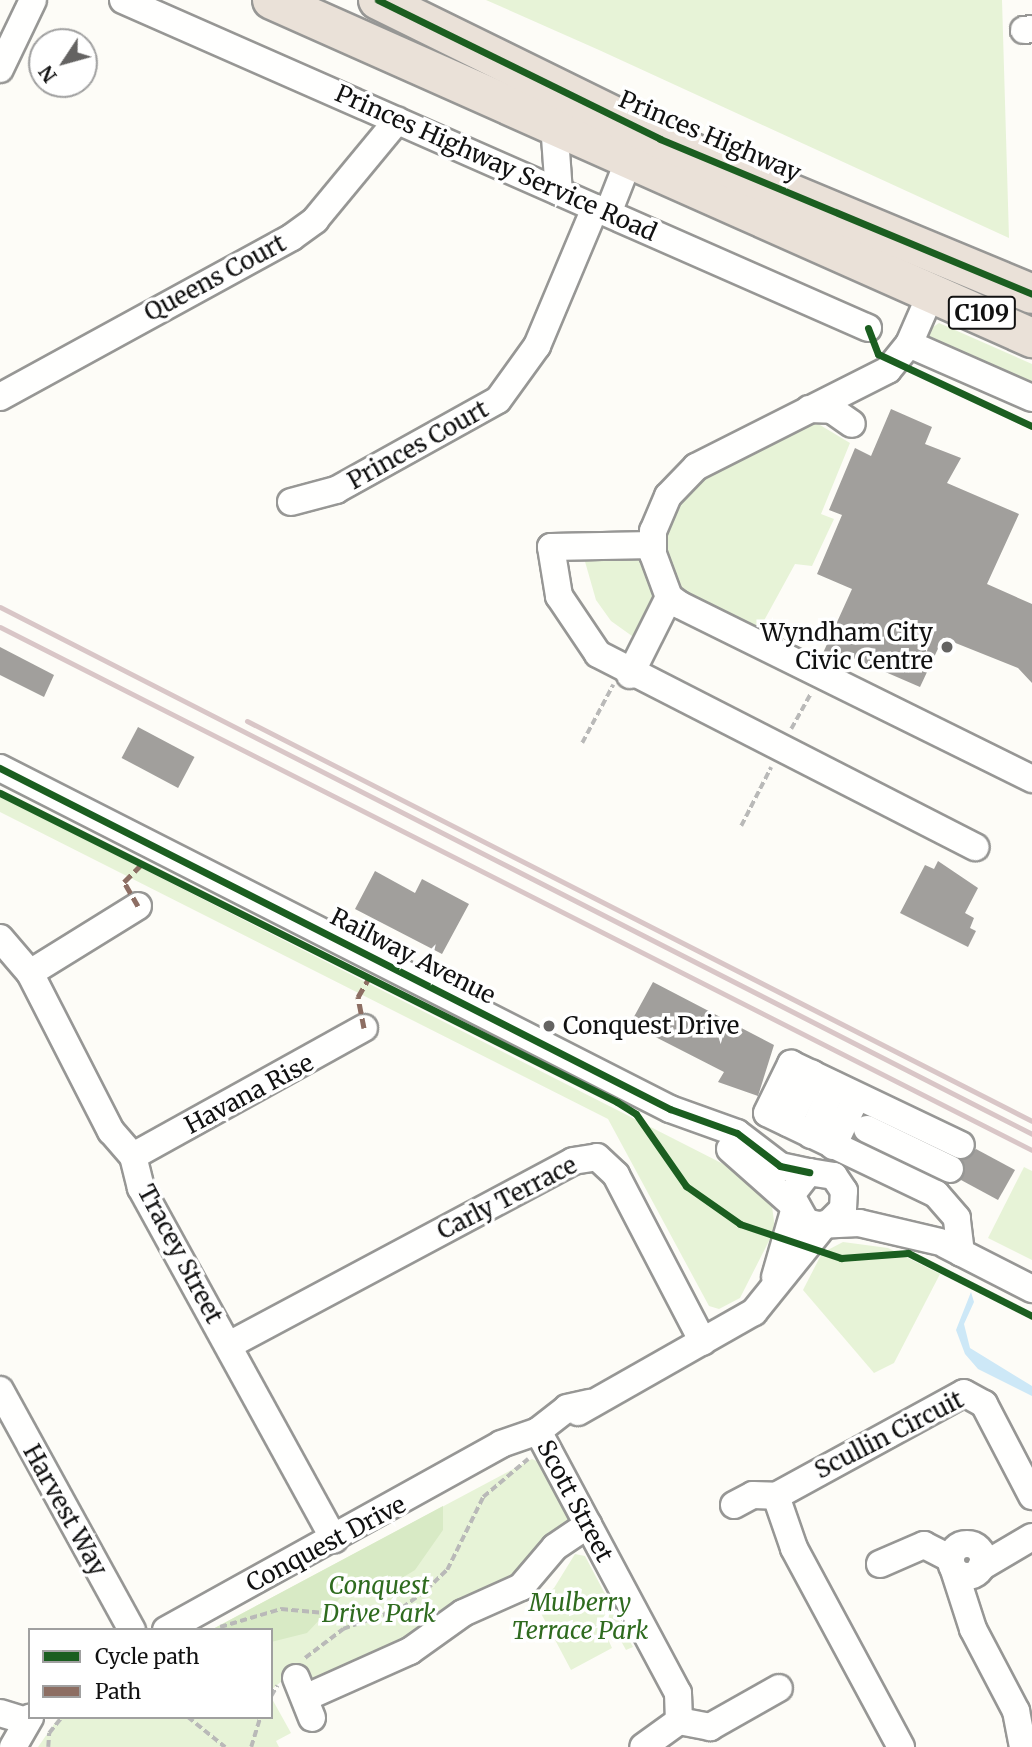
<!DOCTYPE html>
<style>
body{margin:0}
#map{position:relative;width:1032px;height:1747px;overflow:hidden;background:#fdfcf7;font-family:Merriweather,serif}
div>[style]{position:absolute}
.green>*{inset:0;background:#e7f3d7}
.forest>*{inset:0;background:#d8eac5}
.water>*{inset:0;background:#cde8f7}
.building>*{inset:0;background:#a19f9c;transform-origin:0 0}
.path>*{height:3.5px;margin-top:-1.75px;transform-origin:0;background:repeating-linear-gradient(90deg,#b9b9b8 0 7px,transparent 0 10.5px)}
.roads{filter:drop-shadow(2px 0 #979795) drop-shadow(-2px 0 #979795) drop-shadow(0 2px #979795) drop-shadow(0 -2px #979795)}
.minor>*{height:26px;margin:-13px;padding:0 13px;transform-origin:13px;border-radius:13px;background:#fffffe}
.minor>.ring{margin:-13px;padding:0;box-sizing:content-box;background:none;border:26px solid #fffffe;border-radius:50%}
.highway>*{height:38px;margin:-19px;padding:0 19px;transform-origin:19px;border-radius:19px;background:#eae1d8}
.rail>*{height:5px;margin:-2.5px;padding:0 2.5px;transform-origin:2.5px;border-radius:2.5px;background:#d9c6c7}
.quiet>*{height:5px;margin-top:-2.5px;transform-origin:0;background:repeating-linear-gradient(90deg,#8d6e63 0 10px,transparent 0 15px)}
.cycleway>*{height:7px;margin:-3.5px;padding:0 3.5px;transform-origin:3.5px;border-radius:3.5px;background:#1b5e20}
.dots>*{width:19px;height:19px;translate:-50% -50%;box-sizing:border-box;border:4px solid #fff;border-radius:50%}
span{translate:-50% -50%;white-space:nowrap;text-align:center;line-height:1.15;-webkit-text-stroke:7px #fff;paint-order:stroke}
.shield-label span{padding:2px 5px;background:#fff;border:2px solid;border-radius:5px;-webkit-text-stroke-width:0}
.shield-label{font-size:23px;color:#111;font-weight:700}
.street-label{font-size:24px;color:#111}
.poi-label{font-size:24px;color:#111}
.right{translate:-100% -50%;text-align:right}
.left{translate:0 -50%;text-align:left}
.park-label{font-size:24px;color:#2f6b1f;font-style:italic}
.legend{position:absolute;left:28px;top:1628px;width:245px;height:91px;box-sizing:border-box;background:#fff;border:2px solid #a0a0a0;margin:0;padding:9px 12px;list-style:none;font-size:21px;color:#111}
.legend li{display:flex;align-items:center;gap:14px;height:35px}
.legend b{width:35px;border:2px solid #a0a0a0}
.north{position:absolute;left:28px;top:28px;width:70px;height:70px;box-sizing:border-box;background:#fff;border:2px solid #a0a0a0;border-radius:50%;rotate:234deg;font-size:19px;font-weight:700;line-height:28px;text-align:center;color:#111}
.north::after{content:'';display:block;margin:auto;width:24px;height:32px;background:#646362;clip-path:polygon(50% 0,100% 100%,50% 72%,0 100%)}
</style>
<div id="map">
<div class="green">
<i style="clip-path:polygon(486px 0,1002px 0,1009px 238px,599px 50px)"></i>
<i style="clip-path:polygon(939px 323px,1032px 364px,1032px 394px,932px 347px,924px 333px)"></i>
<i style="clip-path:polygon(810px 419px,850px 443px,821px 514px,834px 519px,812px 566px,795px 564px,755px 637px,682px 598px,658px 539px,669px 504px,705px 474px)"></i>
<i style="clip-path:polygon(582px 551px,638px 553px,658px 605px,639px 641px,611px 621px,596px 600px)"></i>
<i style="clip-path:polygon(0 796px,739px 1172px,772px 1206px,775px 1229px,740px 1298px,719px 1309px,709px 1306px,608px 1119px,0 812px)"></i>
<i style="clip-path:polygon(1024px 1167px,1032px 1171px,1032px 1260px,988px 1238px)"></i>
<i style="clip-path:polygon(843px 1242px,888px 1248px,940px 1274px,894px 1363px,874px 1373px,803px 1290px,822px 1253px)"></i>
<i style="clip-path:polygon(532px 1459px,541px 1463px,574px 1519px,540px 1559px,427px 1632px,313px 1684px,294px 1671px,271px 1690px,271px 1630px,211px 1630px)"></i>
<i style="clip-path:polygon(575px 1554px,585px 1556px,633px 1647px,626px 1650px,616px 1632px,607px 1637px,612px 1648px,571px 1670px,535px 1602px,554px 1588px)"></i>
<i style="clip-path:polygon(271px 1697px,291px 1733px,276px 1741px,279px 1747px,38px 1747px,59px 1717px,271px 1717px)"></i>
</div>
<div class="forest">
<i style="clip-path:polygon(443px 1506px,443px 1530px,415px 1570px,392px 1584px,342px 1596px,307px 1633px,271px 1642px,271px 1630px,211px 1630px)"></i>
</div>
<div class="water">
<i style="clip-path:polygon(971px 1292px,974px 1302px,964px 1324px,970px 1348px,1032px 1386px,1032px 1396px,978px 1369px,965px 1354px,956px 1330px)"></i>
</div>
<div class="building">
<i style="clip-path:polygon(891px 409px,932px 427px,925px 444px,961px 458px,947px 483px,1019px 514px,987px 584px,1032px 604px,1032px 683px,1018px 668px,943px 638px,920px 687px,846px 655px,841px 663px,823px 653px,852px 589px,817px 574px,842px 515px,829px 510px,855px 448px,871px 456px)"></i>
<i style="clip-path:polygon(0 647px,54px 675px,44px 697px,0 675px)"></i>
<i style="left:138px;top:727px;width:64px;height:35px;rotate:28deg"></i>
<i style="clip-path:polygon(938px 861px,978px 888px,965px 913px,974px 918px,970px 928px,976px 931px,968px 947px,900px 913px,925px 865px,934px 869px)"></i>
<i style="clip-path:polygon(375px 871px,415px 893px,422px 879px,469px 904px,442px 954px,355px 909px)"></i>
<i style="clip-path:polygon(653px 982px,774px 1045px,758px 1096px,718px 1082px,724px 1072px,630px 1024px)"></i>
<i style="clip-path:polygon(976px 1149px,1015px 1170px,998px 1200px,961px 1180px,963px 1160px)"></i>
</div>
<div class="path">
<i style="left:791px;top:729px;width:41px;rotate:-60.9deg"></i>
<i style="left:582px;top:743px;width:66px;rotate:-61.9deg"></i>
<i style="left:741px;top:826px;width:66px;rotate:-63deg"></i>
<i style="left:220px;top:1627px;width:64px;rotate:-16.4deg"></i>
<i style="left:281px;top:1609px;width:88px;rotate:5.2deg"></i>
<i style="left:305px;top:1658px;width:48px;rotate:-37.3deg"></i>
<i style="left:343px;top:1629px;width:63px;rotate:-19.6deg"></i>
<i style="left:402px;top:1608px;width:30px;rotate:-37deg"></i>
<i style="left:426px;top:1590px;width:29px;rotate:-44deg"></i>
<i style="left:447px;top:1570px;width:81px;rotate:-63.7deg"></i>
<i style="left:483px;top:1497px;width:59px;rotate:-40.2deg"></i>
<i style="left:271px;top:1696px;width:12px;rotate:-59deg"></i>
<i style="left:188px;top:1717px;width:48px;rotate:39deg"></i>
<i style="left:48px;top:1747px;width:14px;rotate:-86deg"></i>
<i style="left:49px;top:1733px;width:21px;rotate:-51deg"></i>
<i style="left:251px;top:1747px;width:31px;rotate:-73deg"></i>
</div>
<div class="roads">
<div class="minor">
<i style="left:123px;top:0;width:814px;rotate:23.76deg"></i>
<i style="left:1024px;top:30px;width:8px;rotate:-7deg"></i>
<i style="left:0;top:69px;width:76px;rotate:-64.4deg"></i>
<i style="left:554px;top:123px;width:69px;rotate:85.9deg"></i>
<i style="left:608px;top:213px;width:60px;rotate:-68.6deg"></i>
<i style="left:933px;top:289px;width:60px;rotate:113.6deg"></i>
<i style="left:909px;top:344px;width:33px;rotate:129deg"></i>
<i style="left:888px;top:370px;width:215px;rotate:153.2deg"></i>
<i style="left:696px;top:467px;width:40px;rotate:134deg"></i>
<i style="left:668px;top:496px;width:38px;rotate:113deg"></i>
<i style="left:653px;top:531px;width:23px;rotate:90deg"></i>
<i style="left:653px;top:554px;width:46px;rotate:69.6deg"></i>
<i style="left:669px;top:597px;width:14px;rotate:36deg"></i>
<i style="left:680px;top:605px;width:393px;rotate:26.3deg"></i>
<i style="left:909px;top:344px;width:134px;rotate:23.7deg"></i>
<i style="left:0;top:397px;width:333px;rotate:-28.7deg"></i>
<i style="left:292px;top:237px;width:29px;rotate:-36deg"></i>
<i style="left:315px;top:220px;width:129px;rotate:-50.4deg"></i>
<i style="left:809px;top:409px;width:23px;rotate:2deg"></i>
<i style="left:832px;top:410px;width:24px;rotate:35deg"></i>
<i style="left:291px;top:502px;width:47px;rotate:-14.9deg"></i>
<i style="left:336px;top:490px;width:185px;rotate:-29.1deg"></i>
<i style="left:498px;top:400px;width:67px;rotate:-54.2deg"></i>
<i style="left:537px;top:346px;width:150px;rotate:-67.2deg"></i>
<i style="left:653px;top:545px;width:102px;rotate:178.9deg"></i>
<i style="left:551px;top:547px;width:50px;rotate:80.7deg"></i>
<i style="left:559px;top:596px;width:70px;rotate:56.1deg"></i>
<i style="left:598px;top:654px;width:424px;rotate:27.1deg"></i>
<i style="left:630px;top:675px;width:87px;rotate:-63.4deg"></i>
<i style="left:0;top:768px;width:752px;rotate:26.97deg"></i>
<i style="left:670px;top:1109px;width:71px;rotate:19.7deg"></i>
<i style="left:737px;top:1133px;width:54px;rotate:37.5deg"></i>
<i style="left:780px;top:1166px;width:30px;rotate:12deg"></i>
<i style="left:0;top:938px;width:46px;rotate:49.4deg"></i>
<i style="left:30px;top:973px;width:178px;rotate:62.9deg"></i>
<i style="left:111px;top:1131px;width:33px;rotate:49deg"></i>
<i style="left:133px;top:1156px;width:33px;rotate:76deg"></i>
<i style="left:141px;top:1188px;width:401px;rotate:61.2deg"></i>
<i style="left:30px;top:973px;width:127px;rotate:-31.8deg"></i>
<i style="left:788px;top:1123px;width:55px;rotate:-63.9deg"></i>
<i style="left:867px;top:1129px;width:92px;rotate:25.7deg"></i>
<i style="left:811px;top:1135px;width:55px;rotate:-65.3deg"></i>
<i style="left:833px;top:1146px;width:55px;rotate:-64.4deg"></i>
<i style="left:730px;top:1149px;width:81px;rotate:41.5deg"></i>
<i style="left:133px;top:1156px;width:264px;rotate:-29deg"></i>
<i style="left:830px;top:1222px;width:18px;rotate:-45deg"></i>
<i style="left:843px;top:1209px;width:18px;rotate:-87deg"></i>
<i style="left:844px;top:1191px;width:18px;rotate:-124deg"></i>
<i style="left:834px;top:1176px;width:25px;rotate:-171deg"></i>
<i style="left:809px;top:1172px;width:29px;rotate:128deg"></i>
<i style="left:791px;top:1195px;width:31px;rotate:61deg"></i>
<i style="left:806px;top:1222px;width:12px;rotate:14deg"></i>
<i style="left:818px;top:1225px;width:41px;rotate:-2.8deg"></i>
<i style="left:859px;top:1223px;width:83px;rotate:13.2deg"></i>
<i style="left:946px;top:1245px;width:97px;rotate:27.1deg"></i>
<i style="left:961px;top:1253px;width:35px;rotate:-97deg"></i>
<i style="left:957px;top:1218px;width:32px;rotate:-131deg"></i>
<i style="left:936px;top:1194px;width:187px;rotate:-154.4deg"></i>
<i style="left:767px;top:1113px;width:55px;rotate:-63.9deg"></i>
<i style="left:791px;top:1064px;width:188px;rotate:25.5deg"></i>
<i style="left:775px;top:1277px;width:69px;rotate:-73.9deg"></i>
<i style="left:229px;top:1345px;width:390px;rotate:-28.1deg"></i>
<i style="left:573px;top:1161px;width:24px;rotate:-9deg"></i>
<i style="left:597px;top:1157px;width:26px;rotate:43deg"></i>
<i style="left:616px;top:1175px;width:188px;rotate:62.5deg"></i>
<i style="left:0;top:1390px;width:274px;rotate:61.2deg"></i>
<i style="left:578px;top:1412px;width:202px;rotate:-29.6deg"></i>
<i style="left:754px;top:1312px;width:113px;rotate:-51.1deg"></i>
<i style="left:538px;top:1431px;width:297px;rotate:61.9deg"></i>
<i style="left:678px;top:1693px;width:28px;rotate:88deg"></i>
<i style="left:679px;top:1721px;width:44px;rotate:144.2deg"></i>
<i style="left:734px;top:1505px;width:21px;rotate:-28deg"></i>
<i style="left:753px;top:1495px;width:23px;rotate:2deg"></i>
<i class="ring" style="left:951px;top:1544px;width:6px;height:6px"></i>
<i style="left:880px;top:1564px;width:48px;rotate:-23.4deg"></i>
<i style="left:924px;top:1545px;width:30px;rotate:27deg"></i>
<i style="left:981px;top:1567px;width:59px;rotate:-30.5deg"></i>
<i style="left:954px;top:1570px;width:62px;rotate:72.1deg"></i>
<i style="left:973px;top:1629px;width:93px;rotate:62.3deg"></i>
<i style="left:1016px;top:1711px;width:36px;rotate:79deg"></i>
<i style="left:166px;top:1630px;width:383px;rotate:-29deg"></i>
<i style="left:501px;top:1444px;width:39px;rotate:-19deg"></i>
<i style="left:538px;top:1431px;width:37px;rotate:-38deg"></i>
<i style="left:567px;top:1408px;width:23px;rotate:-13deg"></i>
<i style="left:296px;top:1678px;width:43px;rotate:68.2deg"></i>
<i style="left:307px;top:1697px;width:113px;rotate:-24.1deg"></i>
<i style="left:410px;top:1651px;width:65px;rotate:-35.6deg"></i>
<i style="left:463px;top:1613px;width:64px;rotate:-24.1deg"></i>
<i style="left:521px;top:1587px;width:52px;rotate:-49.6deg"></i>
<i style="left:555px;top:1547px;width:40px;rotate:-34deg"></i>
<i style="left:0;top:1713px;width:28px;rotate:17deg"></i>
<i style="left:679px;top:1721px;width:32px;rotate:11deg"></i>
<i style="left:710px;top:1727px;width:79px;rotate:-29.5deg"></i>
<i style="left:13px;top:1747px;width:34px;rotate:-60deg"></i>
<i style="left:901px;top:1747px;width:226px;rotate:-118.3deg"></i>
<i style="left:794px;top:1548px;width:55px;rotate:-109.1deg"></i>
<i style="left:776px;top:1496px;width:214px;rotate:-28.7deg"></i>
<i style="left:964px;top:1393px;width:23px;rotate:29deg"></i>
<i style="left:984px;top:1404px;width:104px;rotate:62.4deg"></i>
</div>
<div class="highway">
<i style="left:272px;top:0;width:832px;rotate:23.98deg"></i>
<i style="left:378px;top:0;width:314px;rotate:26.2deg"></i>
<i style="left:660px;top:139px;width:403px;rotate:22.6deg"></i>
</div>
</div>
<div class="rail">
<i style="left:0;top:607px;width:1159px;rotate:27.05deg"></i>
<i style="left:0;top:627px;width:1157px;rotate:26.88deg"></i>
<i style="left:247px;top:721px;width:881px;rotate:27deg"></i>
</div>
<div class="quiet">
<i style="left:138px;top:906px;width:28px;rotate:-120deg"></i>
<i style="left:124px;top:882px;width:25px;rotate:-45deg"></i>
<i style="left:364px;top:1028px;width:32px;rotate:-101deg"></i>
<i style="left:358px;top:997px;width:22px;rotate:-60deg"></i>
</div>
<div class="cycleway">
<i style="left:378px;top:0;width:314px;rotate:26.2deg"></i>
<i style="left:660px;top:139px;width:403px;rotate:22.6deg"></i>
<i style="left:868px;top:328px;width:28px;rotate:69deg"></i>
<i style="left:878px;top:354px;width:170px;rotate:25.1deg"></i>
<i style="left:0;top:768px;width:752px;rotate:26.97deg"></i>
<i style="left:670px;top:1109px;width:71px;rotate:19.7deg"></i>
<i style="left:737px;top:1133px;width:54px;rotate:37.5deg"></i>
<i style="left:780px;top:1166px;width:30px;rotate:12deg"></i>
<i style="left:0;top:793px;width:690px;rotate:26.6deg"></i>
<i style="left:617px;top:1102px;width:22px;rotate:32deg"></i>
<i style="left:636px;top:1114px;width:88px;rotate:55.2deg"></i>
<i style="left:686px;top:1186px;width:66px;rotate:35.1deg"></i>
<i style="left:740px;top:1224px;width:107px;rotate:18.6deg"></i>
<i style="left:841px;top:1258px;width:67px;rotate:-4.3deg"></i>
<i style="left:908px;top:1253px;width:139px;rotate:26.9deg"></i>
</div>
<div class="dots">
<i style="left:947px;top:647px;background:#646362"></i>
<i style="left:549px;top:1026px;background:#646362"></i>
</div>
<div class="shield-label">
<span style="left:982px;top:313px">C109</span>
</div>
<div class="street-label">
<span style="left:710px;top:136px;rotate:23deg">Princes Highway</span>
<span style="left:496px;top:163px;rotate:24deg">Princes Highway Service Road</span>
<span style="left:215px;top:278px;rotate:-28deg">Queens Court</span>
<span style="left:418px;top:445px;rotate:-29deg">Princes Court</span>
<span style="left:413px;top:956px;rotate:27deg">Railway Avenue</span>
<span style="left:249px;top:1094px;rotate:-28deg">Havana Rise</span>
<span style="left:507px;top:1198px;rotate:-27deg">Carly Terrace</span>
<span style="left:180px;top:1254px;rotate:62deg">Tracey Street</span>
<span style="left:889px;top:1435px;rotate:-27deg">Scullin Circuit</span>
<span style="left:575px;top:1501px;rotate:62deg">Scott Street</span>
<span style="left:65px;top:1510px;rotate:61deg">Harvest Way</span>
<span style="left:326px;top:1544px;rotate:-28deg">Conquest Drive</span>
</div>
<div class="poi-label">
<span class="right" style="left:933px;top:647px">Wyndham City<br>Civic Centre</span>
<span class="left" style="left:563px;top:1026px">Conquest Drive</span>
</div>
<div class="park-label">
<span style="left:379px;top:1600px">Conquest<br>Drive Park</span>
<span style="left:580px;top:1617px">Mulberry<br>Terrace Park</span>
</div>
<ul class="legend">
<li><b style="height:9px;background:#1b5e20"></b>Cycle path</li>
<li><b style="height:9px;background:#8d6e63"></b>Path</li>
</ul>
<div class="north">N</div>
</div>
